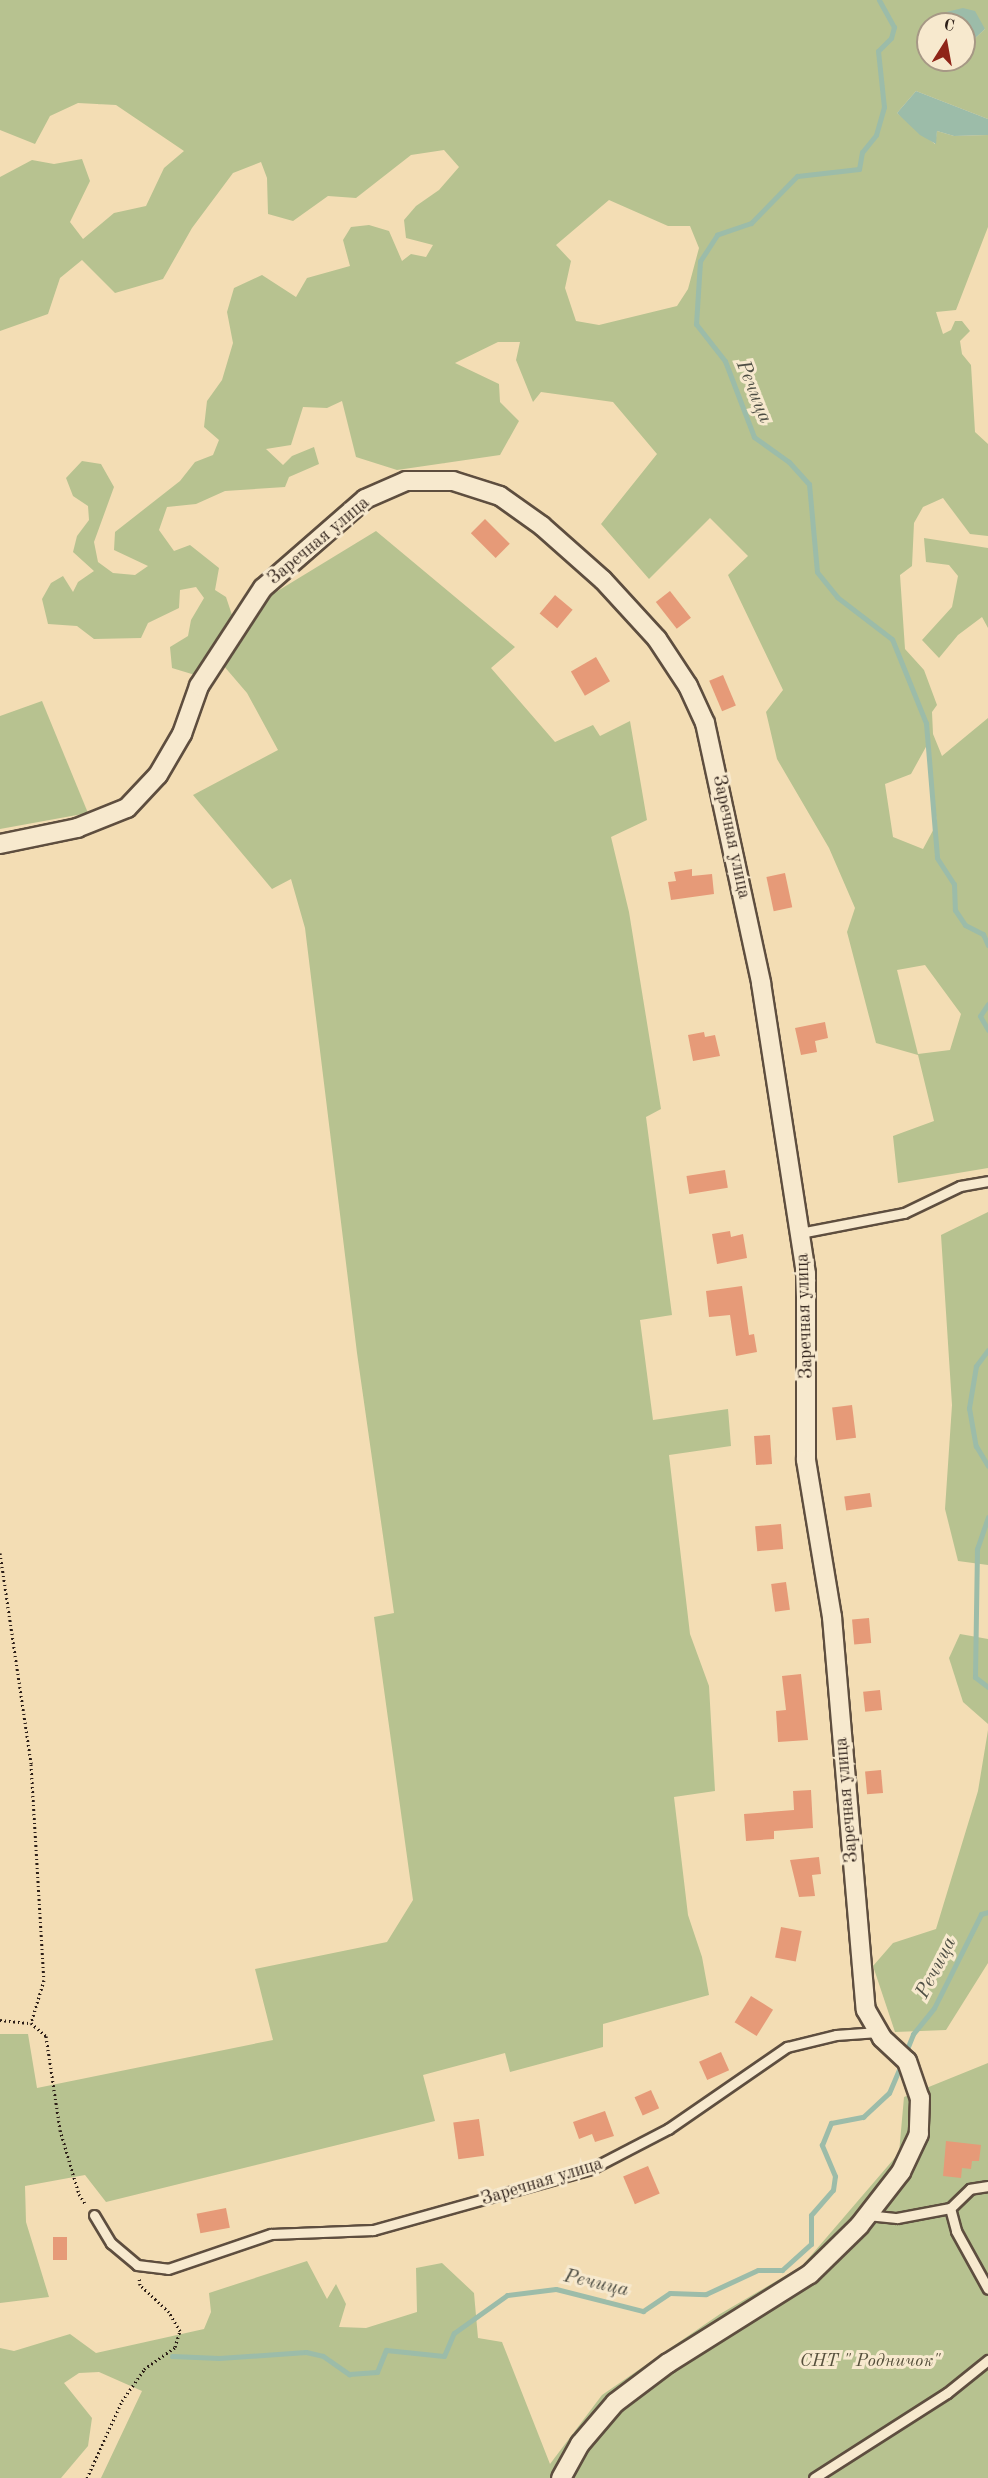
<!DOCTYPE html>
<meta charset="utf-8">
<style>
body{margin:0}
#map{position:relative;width:988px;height:2478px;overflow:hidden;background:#f3ddb4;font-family:"Old Standard TT",serif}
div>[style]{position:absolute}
.green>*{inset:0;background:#b7c290}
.water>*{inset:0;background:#9cbca9}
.stream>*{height:5px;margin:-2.5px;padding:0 2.5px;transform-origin:2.5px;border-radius:2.5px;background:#9cbca9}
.building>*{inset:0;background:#e69a78;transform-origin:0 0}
.path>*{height:3px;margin-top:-1.5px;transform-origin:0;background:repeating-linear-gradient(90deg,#2d1f18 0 1.5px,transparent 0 4.5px)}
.roads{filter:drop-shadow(2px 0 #5e4e3f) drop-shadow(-2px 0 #5e4e3f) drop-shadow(0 2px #5e4e3f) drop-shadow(0 -2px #5e4e3f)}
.service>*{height:9px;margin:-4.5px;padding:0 4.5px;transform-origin:4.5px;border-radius:4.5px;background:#f7e9ce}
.minor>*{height:18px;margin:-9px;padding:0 9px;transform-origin:9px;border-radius:9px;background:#f7e9ce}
span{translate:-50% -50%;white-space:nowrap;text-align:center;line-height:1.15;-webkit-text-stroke:6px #f7e9ce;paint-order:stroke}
.street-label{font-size:18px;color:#2d1f18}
.park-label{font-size:18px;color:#56503c;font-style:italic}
.water-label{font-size:20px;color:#4e4e44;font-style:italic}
.north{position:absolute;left:916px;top:12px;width:60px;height:60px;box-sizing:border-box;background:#f7e9ce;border:2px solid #a69885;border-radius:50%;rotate:11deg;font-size:16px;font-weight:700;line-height:24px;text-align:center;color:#2d1f18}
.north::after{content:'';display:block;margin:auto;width:21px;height:27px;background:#8f2418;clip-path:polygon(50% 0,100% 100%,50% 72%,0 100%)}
</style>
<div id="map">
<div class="green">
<i style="clip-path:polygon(evenodd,0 0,988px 0,988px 119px,916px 91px,897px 113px,935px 144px,937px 131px,954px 136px,988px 135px,988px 227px,956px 310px,936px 312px,943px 334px,951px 330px,955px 321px,962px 321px,970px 331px,960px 341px,962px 354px,971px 365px,975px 432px,988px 444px,988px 536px,970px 534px,943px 498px,923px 507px,914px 523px,912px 566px,900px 575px,905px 649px,924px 670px,937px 705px,932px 712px,933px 734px,942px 756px,988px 718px,988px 1168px,898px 1183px,893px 1136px,934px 1121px,918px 1055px,876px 1043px,847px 932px,855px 908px,829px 848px,777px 759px,766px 712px,783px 690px,728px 575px,748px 556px,710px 518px,649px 579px,601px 524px,657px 454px,613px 402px,541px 392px,533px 402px,516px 360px,520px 342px,498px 342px,455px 363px,499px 384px,500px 402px,519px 421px,500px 455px,397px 470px,356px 457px,342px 401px,327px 408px,303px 407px,291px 445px,266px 449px,283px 465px,292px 456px,314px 447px,319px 464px,289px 477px,285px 487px,225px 491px,196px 504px,167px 507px,159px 530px,174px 551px,190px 545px,219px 568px,215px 590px,226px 597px,232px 615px,195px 675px,172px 668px,170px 647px,188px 636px,191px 620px,204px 598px,196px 587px,180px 590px,179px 608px,148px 623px,141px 638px,94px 639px,77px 626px,48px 624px,42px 599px,51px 583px,63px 576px,73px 592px,78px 582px,94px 571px,73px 552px,77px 536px,89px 520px,88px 506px,73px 496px,66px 478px,82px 461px,101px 464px,114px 487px,94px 542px,98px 562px,113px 573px,135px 575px,148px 566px,114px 550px,115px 532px,180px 481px,195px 462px,213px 455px,219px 440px,204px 427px,207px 401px,222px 380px,233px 343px,227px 312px,234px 288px,262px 275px,296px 297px,307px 278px,350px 266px,343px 240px,351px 227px,369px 225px,389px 231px,402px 261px,411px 254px,426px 257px,433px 245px,406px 238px,404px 220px,416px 206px,439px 190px,459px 167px,444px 150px,411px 155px,356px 198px,328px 196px,293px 221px,268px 214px,267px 178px,261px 162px,233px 173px,192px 228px,163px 279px,115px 293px,82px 260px,60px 278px,48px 314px,0 331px,0 177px,32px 160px,54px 164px,82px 159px,90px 181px,70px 222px,83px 239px,114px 213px,146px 206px,164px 168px,184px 151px,116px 105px,78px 103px,50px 116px,35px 144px,0 130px,0 0,938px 14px,985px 29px,970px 43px,964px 41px,964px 60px,928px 60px,928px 38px,921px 38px,938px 14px,0 0,609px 200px,668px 226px,690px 226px,699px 248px,688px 289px,677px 306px,599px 325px,576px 321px,565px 288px,571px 261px,556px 245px,609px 200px,0 0,927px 745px,937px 823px,923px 849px,893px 837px,885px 784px,911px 774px,927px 745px,0 0,925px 965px,961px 1014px,950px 1050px,918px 1054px,897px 970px,925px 965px)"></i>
<i style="clip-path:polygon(376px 531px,515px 647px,491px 668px,555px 742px,593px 725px,600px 736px,630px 721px,647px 820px,611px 837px,629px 912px,661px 1109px,646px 1117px,672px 1315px,640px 1320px,653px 1420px,728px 1409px,731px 1446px,669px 1455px,690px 1634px,709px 1686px,715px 1791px,674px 1797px,688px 1915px,702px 1957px,709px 1995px,603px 2024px,603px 2047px,510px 2072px,505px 2053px,423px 2075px,435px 2121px,106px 2202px,85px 2175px,25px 2186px,26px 2222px,49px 2297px,0 2303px,0 2034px,28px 2034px,37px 2088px,273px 2040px,255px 1969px,387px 1942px,413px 1900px,374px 1617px,394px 1613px,357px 1353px,305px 928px,291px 879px,272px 889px,193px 795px,278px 750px,247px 693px,223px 665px,271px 595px)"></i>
<i style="clip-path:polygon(924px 538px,988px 548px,988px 628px,982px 617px,958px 635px,939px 658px,922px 640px,952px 607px,958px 576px,949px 565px,926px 562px)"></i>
<i style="clip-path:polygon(42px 701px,88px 813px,0 829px,0 716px)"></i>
<i style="clip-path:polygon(988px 1212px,988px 1565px,958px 1561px,945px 1509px,952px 1405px,941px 1235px)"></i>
<i style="clip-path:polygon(960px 1634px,988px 1639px,988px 1724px,963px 1702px,949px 1658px)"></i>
<i style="clip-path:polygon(988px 1730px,988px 1963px,946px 2030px,895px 2032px,873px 1966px,893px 1943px,936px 1929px,978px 1791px)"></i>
<i style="clip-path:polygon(988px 2063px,988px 2478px,101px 2478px,142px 2391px,99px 2372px,79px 2373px,64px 2383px,92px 2418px,88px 2446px,61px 2478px,0 2478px,0 2348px,14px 2351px,70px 2334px,96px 2353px,204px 2329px,211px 2312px,209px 2293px,307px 2261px,327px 2299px,336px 2284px,346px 2304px,339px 2327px,366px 2328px,417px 2312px,416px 2268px,442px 2263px,474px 2293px,478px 2338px,502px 2342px,550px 2464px,602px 2395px,720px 2314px,802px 2266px,899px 2153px,904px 2097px)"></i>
</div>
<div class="water">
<i style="clip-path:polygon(963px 8px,975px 11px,985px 29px,970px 43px,964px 41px,964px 24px,931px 24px,938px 14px)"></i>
<i style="clip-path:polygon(916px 91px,988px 119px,988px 135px,954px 136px,937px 131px,936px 144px,920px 135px,897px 113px)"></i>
</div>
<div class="stream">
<i style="left:879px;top:0;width:31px;rotate:61deg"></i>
<i style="left:894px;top:27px;width:11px;rotate:105deg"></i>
<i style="left:891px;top:38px;width:18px;rotate:135deg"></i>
<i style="left:878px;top:51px;width:56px;rotate:83.9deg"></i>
<i style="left:884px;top:107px;width:29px;rotate:106deg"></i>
<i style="left:876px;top:135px;width:22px;rotate:129deg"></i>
<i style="left:862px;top:152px;width:17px;rotate:100deg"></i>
<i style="left:859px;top:169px;width:62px;rotate:173.6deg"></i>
<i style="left:797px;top:176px;width:66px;rotate:134.4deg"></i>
<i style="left:751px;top:223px;width:36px;rotate:161deg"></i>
<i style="left:717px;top:235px;width:31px;rotate:123deg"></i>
<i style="left:700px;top:261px;width:63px;rotate:93.6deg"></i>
<i style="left:696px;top:324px;width:47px;rotate:51.9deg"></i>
<i style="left:725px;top:361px;width:81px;rotate:69.1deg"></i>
<i style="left:754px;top:437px;width:43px;rotate:35.5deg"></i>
<i style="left:789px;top:462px;width:30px;rotate:48deg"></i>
<i style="left:809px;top:484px;width:88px;rotate:84.8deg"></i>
<i style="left:817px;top:572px;width:32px;rotate:51deg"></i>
<i style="left:837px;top:597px;width:69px;rotate:37.4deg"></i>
<i style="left:892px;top:639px;width:91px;rotate:68deg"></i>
<i style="left:926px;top:723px;width:135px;rotate:85.3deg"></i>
<i style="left:937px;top:858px;width:31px;rotate:57deg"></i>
<i style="left:954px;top:884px;width:26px;rotate:88deg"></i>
<i style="left:955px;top:910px;width:18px;rotate:56deg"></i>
<i style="left:965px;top:925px;width:20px;rotate:27deg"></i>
<i style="left:983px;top:934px;width:12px;rotate:66deg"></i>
<i style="left:988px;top:1004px;width:14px;rotate:124deg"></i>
<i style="left:980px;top:1016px;width:16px;rotate:60deg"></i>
<i style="left:988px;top:1350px;width:20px;rotate:127deg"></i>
<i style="left:976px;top:1366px;width:43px;rotate:99.5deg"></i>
<i style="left:969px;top:1408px;width:39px;rotate:80deg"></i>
<i style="left:976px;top:1446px;width:23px;rotate:59deg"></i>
<i style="left:988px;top:1517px;width:34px;rotate:109deg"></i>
<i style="left:977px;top:1549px;width:128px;rotate:90.9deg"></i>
<i style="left:975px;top:1677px;width:16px;rotate:38deg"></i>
<i style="left:905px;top:2054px;width:22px;rotate:-68deg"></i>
<i style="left:913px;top:2034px;width:33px;rotate:-51deg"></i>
<i style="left:934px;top:2008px;width:105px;rotate:-63.4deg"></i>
<i style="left:981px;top:1914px;width:7px;rotate:-16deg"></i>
<i style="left:172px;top:2356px;width:47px;rotate:2.4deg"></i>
<i style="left:219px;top:2358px;width:87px;rotate:-3.9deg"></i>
<i style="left:306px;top:2352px;width:17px;rotate:13deg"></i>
<i style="left:323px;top:2356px;width:32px;rotate:35deg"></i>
<i style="left:349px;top:2374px;width:28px;rotate:-4deg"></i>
<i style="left:377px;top:2372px;width:24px;rotate:-68deg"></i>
<i style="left:386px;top:2350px;width:58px;rotate:5.9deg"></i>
<i style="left:444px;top:2356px;width:25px;rotate:-67deg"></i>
<i style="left:454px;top:2333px;width:65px;rotate:-35.6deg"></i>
<i style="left:507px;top:2295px;width:49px;rotate:-7deg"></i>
<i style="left:556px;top:2289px;width:90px;rotate:14.2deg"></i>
<i style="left:643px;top:2311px;width:32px;rotate:-34deg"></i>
<i style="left:670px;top:2293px;width:36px;rotate:2deg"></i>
<i style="left:706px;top:2294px;width:57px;rotate:-24.8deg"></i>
<i style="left:758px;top:2270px;width:24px"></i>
<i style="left:782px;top:2270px;width:39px;rotate:-42deg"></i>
<i style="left:811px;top:2244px;width:29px;rotate:-90deg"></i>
<i style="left:811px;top:2215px;width:33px;rotate:-49deg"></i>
<i style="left:833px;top:2190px;width:14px;rotate:-82deg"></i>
<i style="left:835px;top:2176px;width:34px;rotate:-113deg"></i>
<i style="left:822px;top:2145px;width:24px;rotate:-68deg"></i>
<i style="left:831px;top:2123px;width:33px;rotate:-11deg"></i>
<i style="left:863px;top:2117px;width:35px;rotate:-43deg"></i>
<i style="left:889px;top:2093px;width:33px;rotate:-67deg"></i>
</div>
<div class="building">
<i style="left:485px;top:519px;width:35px;height:20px;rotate:45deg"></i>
<i style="left:670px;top:591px;width:34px;height:18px;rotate:52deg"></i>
<i style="left:555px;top:595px;width:23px;height:24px;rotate:40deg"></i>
<i style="left:596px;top:657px;width:28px;height:29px;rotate:60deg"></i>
<i style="left:723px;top:675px;width:33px;height:15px;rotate:67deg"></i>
<i style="clip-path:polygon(692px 869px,692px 876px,712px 874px,714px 894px,671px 900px,668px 882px,676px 881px,674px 872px)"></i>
<i style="left:785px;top:873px;width:35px;height:19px;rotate:78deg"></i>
<i style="clip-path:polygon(825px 1022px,828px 1038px,815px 1041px,817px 1052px,801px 1055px,795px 1028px)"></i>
<i style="clip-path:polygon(704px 1032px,705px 1037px,715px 1035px,720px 1056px,693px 1061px,688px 1035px)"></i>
<i style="left:725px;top:1170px;width:18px;height:39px;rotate:81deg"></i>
<i style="clip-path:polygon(730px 1231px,731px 1237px,743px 1234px,747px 1258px,717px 1264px,712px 1234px)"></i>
<i style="clip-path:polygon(742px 1286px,749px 1335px,754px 1334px,757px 1352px,736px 1356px,730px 1315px,709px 1317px,706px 1291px)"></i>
<i style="left:852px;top:1405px;width:33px;height:20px;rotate:83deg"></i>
<i style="left:770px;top:1435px;width:29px;height:16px;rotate:86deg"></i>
<i style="left:870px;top:1493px;width:14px;height:26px;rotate:82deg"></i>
<i style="left:781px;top:1524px;width:25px;height:26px;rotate:85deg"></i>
<i style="left:786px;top:1582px;width:28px;height:15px;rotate:82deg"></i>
<i style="left:869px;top:1618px;width:25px;height:17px;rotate:85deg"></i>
<i style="clip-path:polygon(801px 1674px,808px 1740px,778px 1742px,776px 1711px,786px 1710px,782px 1676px)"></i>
<i style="left:880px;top:1690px;width:20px;height:17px;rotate:84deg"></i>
<i style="left:881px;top:1770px;width:23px;height:16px;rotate:85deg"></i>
<i style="clip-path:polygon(811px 1790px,813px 1828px,774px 1831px,774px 1839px,746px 1841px,744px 1814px,794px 1810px,793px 1791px)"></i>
<i style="clip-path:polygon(819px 1857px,821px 1874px,812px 1875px,815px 1896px,799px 1897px,790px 1860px)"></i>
<i style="left:781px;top:1927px;width:21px;height:31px;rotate:11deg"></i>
<i style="left:751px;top:1996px;width:26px;height:31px;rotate:32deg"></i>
<i style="left:721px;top:2052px;width:20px;height:24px;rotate:66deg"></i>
<i style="left:651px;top:2090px;width:20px;height:18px;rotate:66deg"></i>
<i style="clip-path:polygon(605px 2111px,614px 2136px,595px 2142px,592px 2134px,579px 2139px,573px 2122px)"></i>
<i style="left:479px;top:2119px;width:37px;height:26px;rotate:82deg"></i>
<i style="clip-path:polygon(946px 2141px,981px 2145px,979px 2161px,972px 2161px,971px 2169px,962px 2168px,961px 2178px,943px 2176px)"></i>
<i style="left:648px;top:2166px;width:30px;height:27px;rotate:67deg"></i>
<i style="left:226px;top:2208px;width:20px;height:30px;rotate:79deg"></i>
<i style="left:53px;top:2237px;width:14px;height:23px"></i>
</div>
<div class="path">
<i style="left:0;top:1553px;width:213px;rotate:81.6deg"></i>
<i style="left:31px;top:1764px;width:216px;rotate:86.6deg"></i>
<i style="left:44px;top:1980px;width:45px;rotate:106.8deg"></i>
<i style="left:0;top:2020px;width:31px;rotate:6deg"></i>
<i style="left:31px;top:2023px;width:20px;rotate:41deg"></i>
<i style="left:46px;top:2036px;width:95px;rotate:81.5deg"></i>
<i style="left:60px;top:2130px;width:67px;rotate:73.5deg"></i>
<i style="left:79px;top:2194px;width:13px;rotate:58deg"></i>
<i style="left:87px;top:2478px;width:85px;rotate:-65.6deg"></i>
<i style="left:122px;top:2401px;width:39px;rotate:-55deg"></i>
<i style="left:144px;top:2369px;width:38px;rotate:-35deg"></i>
<i style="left:175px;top:2347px;width:17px;rotate:-73deg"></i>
<i style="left:180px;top:2331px;width:22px;rotate:-120deg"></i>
<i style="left:169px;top:2312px;width:40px;rotate:-137deg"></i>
<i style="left:140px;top:2285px;width:7px;rotate:-98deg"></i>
</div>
<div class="roads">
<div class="service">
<i style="left:800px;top:1233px;width:106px;rotate:-10.9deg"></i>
<i style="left:904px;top:1213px;width:62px;rotate:-25.7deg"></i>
<i style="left:960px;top:1186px;width:28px;rotate:-10deg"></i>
<i style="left:988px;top:2186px;width:18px;rotate:171deg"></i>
<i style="left:970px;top:2189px;width:28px;rotate:136deg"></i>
<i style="left:950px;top:2208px;width:24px;rotate:75deg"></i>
<i style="left:956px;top:2231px;width:66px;rotate:61.1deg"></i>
<i style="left:94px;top:2215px;width:33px;rotate:59deg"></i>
<i style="left:111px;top:2243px;width:34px;rotate:40deg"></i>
<i style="left:137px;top:2265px;width:31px;rotate:7deg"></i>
<i style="left:168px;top:2269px;width:109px;rotate:-18.8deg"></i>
<i style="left:271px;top:2234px;width:102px;rotate:-2.2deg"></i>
<i style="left:373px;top:2230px;width:226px;rotate:-15.6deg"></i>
<i style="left:591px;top:2169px;width:87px;rotate:-27.5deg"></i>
<i style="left:668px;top:2129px;width:145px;rotate:-34.6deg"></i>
<i style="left:787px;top:2047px;width:50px;rotate:-13.8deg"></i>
<i style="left:836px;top:2035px;width:42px;rotate:-4.1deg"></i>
<i style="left:867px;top:2215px;width:30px;rotate:6deg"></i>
<i style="left:897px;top:2218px;width:54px;rotate:-10.7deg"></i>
<i style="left:814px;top:2478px;width:158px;rotate:-32.6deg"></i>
<i style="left:947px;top:2393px;width:53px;rotate:-38.8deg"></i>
</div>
<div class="minor">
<i style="left:0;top:844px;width:79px;rotate:-11.7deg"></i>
<i style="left:77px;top:828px;width:54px;rotate:-21.8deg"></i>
<i style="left:127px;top:808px;width:45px;rotate:-46.8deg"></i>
<i style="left:158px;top:775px;width:48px;rotate:-59.7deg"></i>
<i style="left:182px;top:734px;width:51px;rotate:-70.5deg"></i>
<i style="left:199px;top:686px;width:117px;rotate:-56.9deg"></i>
<i style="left:263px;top:588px;width:135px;rotate:-41.1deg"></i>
<i style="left:365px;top:499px;width:45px;rotate:-23.7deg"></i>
<i style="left:406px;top:481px;width:47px"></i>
<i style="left:453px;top:481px;width:49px;rotate:17.7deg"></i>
<i style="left:500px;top:496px;width:52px;rotate:35.5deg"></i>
<i style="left:542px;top:526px;width:81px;rotate:41.5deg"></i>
<i style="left:603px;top:580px;width:80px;rotate:47.5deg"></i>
<i style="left:657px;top:639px;width:56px;rotate:56.6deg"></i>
<i style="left:688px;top:686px;width:41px;rotate:65.3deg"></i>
<i style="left:705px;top:723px;width:266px;rotate:77.8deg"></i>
<i style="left:761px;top:983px;width:294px;rotate:81.2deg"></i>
<i style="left:806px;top:1274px;width:186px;rotate:90deg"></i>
<i style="left:806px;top:1460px;width:159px;rotate:80.6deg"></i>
<i style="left:832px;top:1617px;width:394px;rotate:85.1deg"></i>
<i style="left:866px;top:2010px;width:32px;rotate:60deg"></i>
<i style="left:882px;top:2038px;width:34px;rotate:43deg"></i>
<i style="left:907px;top:2061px;width:39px;rotate:71deg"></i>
<i style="left:920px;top:2098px;width:36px;rotate:92deg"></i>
<i style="left:919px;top:2134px;width:42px;rotate:115.3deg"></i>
<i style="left:901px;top:2172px;width:68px;rotate:127.9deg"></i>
<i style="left:859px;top:2226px;width:69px;rotate:135.6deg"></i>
<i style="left:810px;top:2274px;width:168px;rotate:147.9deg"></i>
<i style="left:668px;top:2363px;width:66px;rotate:143deg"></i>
<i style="left:615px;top:2403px;width:54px;rotate:130.5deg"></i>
<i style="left:580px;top:2444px;width:39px;rotate:119deg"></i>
</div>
</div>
<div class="street-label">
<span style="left:319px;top:541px;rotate:-40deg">Заречная улица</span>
<span style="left:731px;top:837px;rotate:78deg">Заречная улица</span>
<span style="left:805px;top:1316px;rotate:-92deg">Заречная улица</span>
<span style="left:847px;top:1800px;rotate:-95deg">Заречная улица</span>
<span style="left:542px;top:2182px;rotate:-17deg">Заречная улица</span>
</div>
<div class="park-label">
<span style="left:870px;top:2361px">СНТ " Родничок"</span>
</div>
<div class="water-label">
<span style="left:753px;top:392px;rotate:68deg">Речица</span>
<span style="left:937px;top:1968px;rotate:-63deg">Речица</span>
<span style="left:596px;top:2284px;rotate:13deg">Речица</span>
</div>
<div class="north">С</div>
</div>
